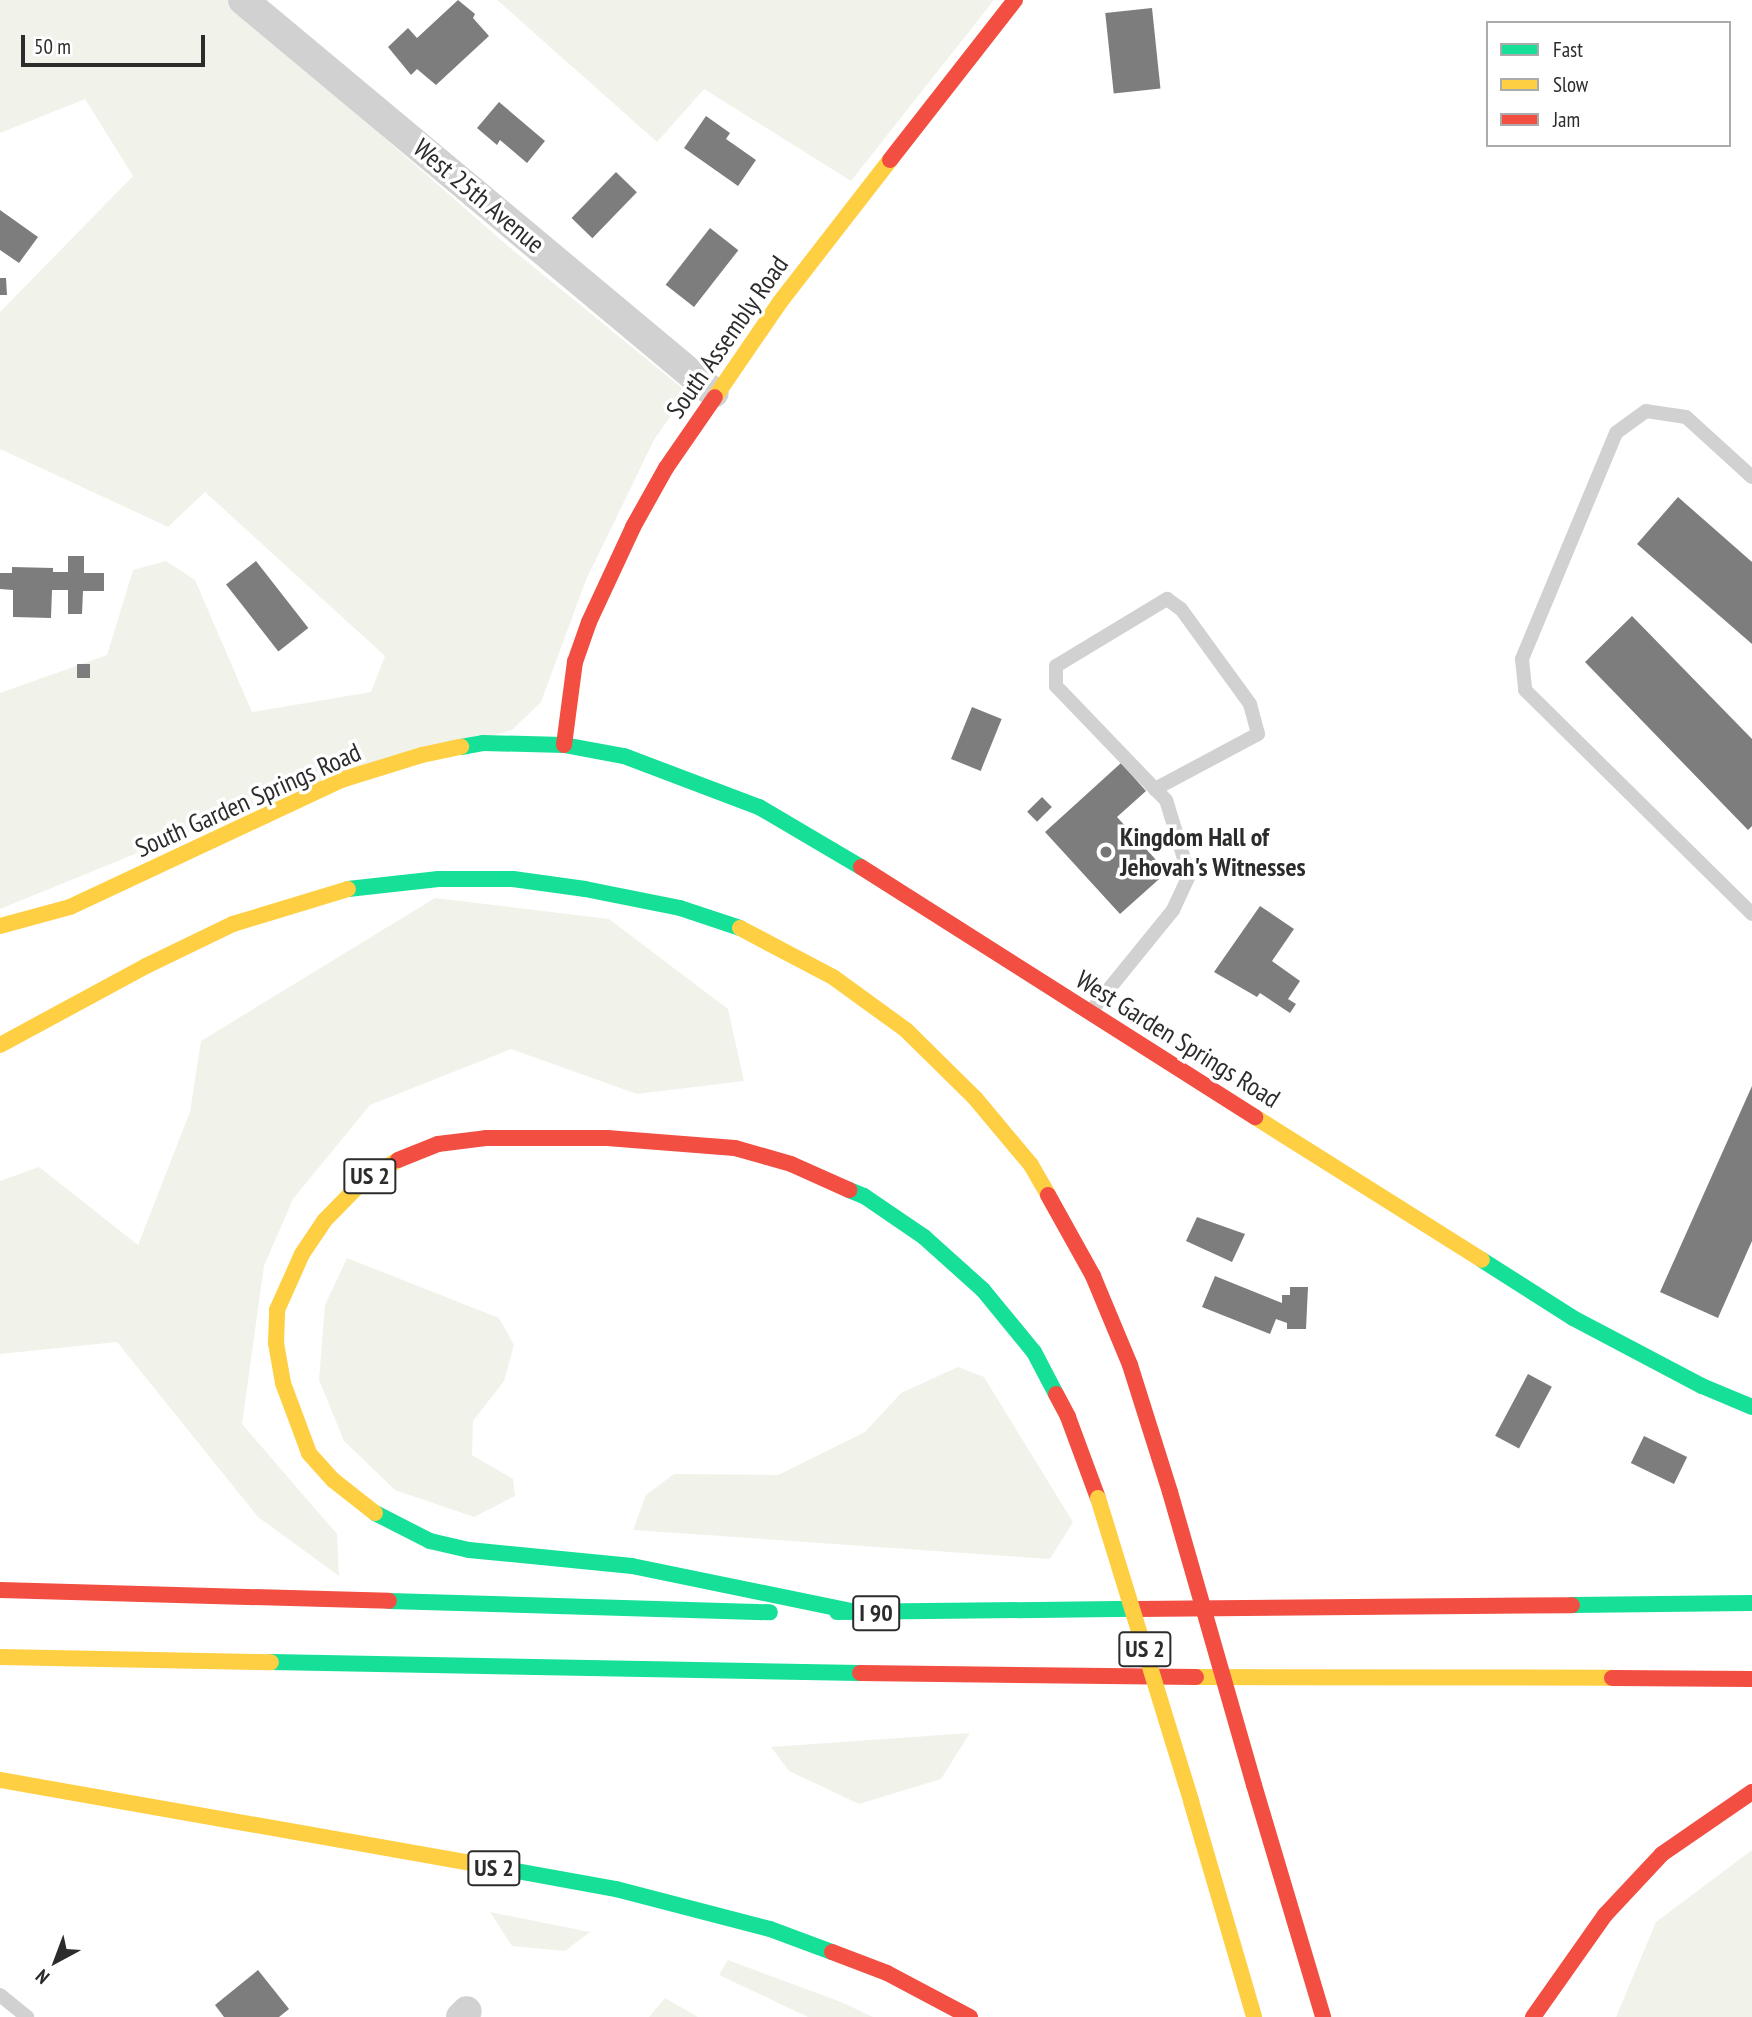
<!DOCTYPE html>
<style>
body{margin:0}
#map{position:relative;width:1752px;height:2017px;overflow:hidden;background:#fff;font-family:"PT Sans Narrow",sans-serif}
div>[style]{position:absolute}
.green>*{inset:0;background:#f1f3eb}
.building>*{inset:0;background:#7d7d7d;transform-origin:0 0}
.lane>*{height:14px;margin:-7px;padding:0 7px;transform-origin:7px;border-radius:7px;background:#d1d1d1}
.street>*{height:30px;margin:-15px;padding:0 15px;transform-origin:15px;border-radius:15px;background:#d1d1d1}
.fast>*{height:16px;margin:-8px;padding:0 8px;transform-origin:8px;border-radius:8px;background:#16e098}
.slow>*{height:16px;margin:-8px;padding:0 8px;transform-origin:8px;border-radius:8px;background:#ffcf43}
.jam>*{height:16px;margin:-8px;padding:0 8px;transform-origin:8px;border-radius:8px;background:#f24e42}
.slow-bridge>*{height:16px;margin:-8px;padding:0 8px;transform-origin:8px;border-radius:8px;background:#ffcf43}
.jam-bridge>*{height:16px;margin:-8px;padding:0 8px;transform-origin:8px;border-radius:8px;background:#f24e42}
.dots>*{width:19px;height:19px;translate:-50% -50%;box-sizing:border-box;border:4px solid #fff;border-radius:50%}
span{translate:-50% -50%;white-space:nowrap;text-align:center;line-height:1.15;-webkit-text-stroke:7px #fff;paint-order:stroke}
.shield-label span{padding:2px 5px;background:#fff;border:2px solid;border-radius:5px;-webkit-text-stroke-width:0}
.shield-label{font-size:24px;color:#2c2c2c;font-weight:700}
.street-label{font-size:26px;color:#2c2c2c}
.poi-label{font-size:26px;color:#2c2c2c;font-weight:700}
.left{translate:0 -50%;text-align:left}
.legend{position:absolute;left:1486px;top:21px;width:245px;height:126px;box-sizing:border-box;background:#fff;border:2px solid #ababab;margin:0;padding:9px 12px;list-style:none;font-size:21px;color:#2c2c2c}
.legend li{display:flex;align-items:center;gap:14px;height:35px}
.legend b{width:35px;border:2px solid #ababab}
.north{position:absolute;left:21px;top:1926px;width:70px;height:70px;-webkit-text-stroke:5px #fff;paint-order:stroke;rotate:221deg;font-size:19px;font-weight:700;line-height:28px;text-align:center;color:#2c2c2c}
.north::after{content:'';display:block;margin:auto;width:24px;height:32px;background:#2c2c2c;clip-path:polygon(50% 0,100% 100%,50% 72%,0 100%)}
.scale{position:absolute;left:21px;top:35px;width:184px;height:32px;box-sizing:border-box;border:4px solid #2c2c2c;border-top:0;padding-left:9px;font-size:21px;line-height:24px;white-space:nowrap;color:#2c2c2c;-webkit-text-stroke:5px #fff;paint-order:stroke}
</style>
<div id="map">
<div class="green">
<i style="clip-path:polygon(0 0,227px 0,508px 246px,687px 392px,654px 440px,586px 580px,541px 702px,512px 730px,270px 799px,0 909px,0 693px,107px 655px,133px 570px,166px 561px,195px 580px,252px 712px,371px 692px,385px 656px,205px 492px,168px 527px,0 449px,0 312px,133px 176px,85px 99px,0 133px)"></i>
<i style="clip-path:polygon(497px 0,994px 0,851px 181px,704px 89px,657px 142px)"></i>
<i style="clip-path:polygon(435px 898px,609px 919px,728px 1009px,744px 1081px,637px 1094px,511px 1049px,370px 1105px,293px 1199px,264px 1266px,242px 1424px,337px 1534px,339px 1576px,258px 1517px,117px 1342px,0 1354px,0 1181px,39px 1167px,138px 1245px,190px 1112px,201px 1041px)"></i>
<i style="clip-path:polygon(347px 1258px,499px 1318px,514px 1345px,504px 1381px,473px 1421px,472px 1455px,513px 1479px,515px 1496px,474px 1517px,395px 1490px,344px 1441px,319px 1380px,325px 1305px)"></i>
<i style="clip-path:polygon(958px 1367px,984px 1377px,1073px 1522px,1050px 1559px,633px 1530px,646px 1495px,674px 1474px,778px 1475px,865px 1432px,901px 1393px)"></i>
<i style="clip-path:polygon(970px 1733px,941px 1779px,859px 1804px,789px 1771px,771px 1747px)"></i>
<i style="clip-path:polygon(1752px 1850px,1752px 2017px,1616px 2017px,1656px 1922px)"></i>
<i style="clip-path:polygon(490px 1912px,590px 1932px,565px 1951px,512px 1946px)"></i>
<i style="clip-path:polygon(728px 1960px,841px 2002px,873px 2017px,808px 2017px,719px 1975px)"></i>
<i style="clip-path:polygon(665px 1998px,698px 2017px,649px 2017px)"></i>
</div>
<div class="building">
<i style="clip-path:polygon(458px 0,475px 14px,473px 18px,489px 36px,436px 85px,417px 69px,411px 75px,388px 47px,408px 28px,417px 38px)"></i>
<i style="left:1152px;top:8px;width:81px;height:47px;rotate:84deg"></i>
<i style="clip-path:polygon(499px 102px,545px 141px,527px 163px,500px 140px,497px 145px,477px 128px)"></i>
<i style="clip-path:polygon(706px 116px,730px 133px,726px 139px,756px 160px,738px 186px,684px 148px)"></i>
<i style="left:616px;top:172px;width:29px;height:64px;rotate:44deg"></i>
<i style="clip-path:polygon(0 210px,38px 237px,19px 263px,0 250px)"></i>
<i style="left:710px;top:228px;width:36px;height:72px;rotate:38deg"></i>
<i style="clip-path:polygon(0 278px,6px 278px,7px 295px,0 295px)"></i>
<i style="clip-path:polygon(1678px 497px,1752px 562px,1752px 644px,1637px 544px)"></i>
<i style="clip-path:polygon(68px 556px,84px 556px,84px 573px,104px 573px,104px 591px,83px 591px,82px 614px,68px 614px,68px 590px,52px 590px,51px 618px,13px 617px,13px 590px,0 589px,0 573px,12px 573px,12px 567px,53px 568px,53px 572px,68px 572px)"></i>
<i style="left:256px;top:561px;width:85px;height:38px;rotate:52deg"></i>
<i style="clip-path:polygon(1632px 616px,1752px 739px,1752px 826px,1748px 830px,1585px 662px)"></i>
<i style="left:77px;top:664px;width:13px;height:14px"></i>
<i style="left:972px;top:707px;width:32px;height:56px;rotate:22deg"></i>
<i style="clip-path:polygon(1121px 763px,1146px 791px,1117px 817px,1167px 872px,1120px 914px,1045px 832px)"></i>
<i style="left:1042px;top:797px;width:14px;height:21px;rotate:45deg"></i>
<i style="clip-path:polygon(1260px 906px,1294px 929px,1272px 961px,1300px 981px,1288px 999px,1296px 1004px,1290px 1013px,1260px 993px,1257px 997px,1214px 972px)"></i>
<i style="clip-path:polygon(1752px 1086px,1752px 1241px,1718px 1318px,1660px 1292px)"></i>
<i style="clip-path:polygon(1197px 1217px,1245px 1234px,1232px 1262px,1186px 1241px)"></i>
<i style="clip-path:polygon(1215px 1276px,1282px 1303px,1282px 1295px,1290px 1295px,1290px 1287px,1308px 1287px,1306px 1329px,1287px 1329px,1287px 1323px,1276px 1319px,1270px 1334px,1202px 1307px)"></i>
<i style="left:1528px;top:1374px;width:27px;height:70px;rotate:28deg"></i>
<i style="left:1644px;top:1436px;width:48px;height:30px;rotate:26deg"></i>
<i style="clip-path:polygon(258px 1970px,289px 2009px,279px 2017px,224px 2017px,215px 2005px)"></i>
</div>
<div class="lane">
<i style="left:1752px;top:477px;width:89px;rotate:-137.7deg"></i>
<i style="left:1686px;top:417px;width:40px;rotate:-171.5deg"></i>
<i style="left:1646px;top:411px;width:37px;rotate:144deg"></i>
<i style="left:1616px;top:433px;width:245px;rotate:112.6deg"></i>
<i style="left:1522px;top:659px;width:31px;rotate:84deg"></i>
<i style="left:1525px;top:690px;width:319px;rotate:44.6deg"></i>
<i style="left:1091px;top:1011px;width:130px;rotate:-50.9deg"></i>
<i style="left:1173px;top:910px;width:38px;rotate:-65deg"></i>
<i style="left:1189px;top:875px;width:78px;rotate:-107deg"></i>
<i style="left:1166px;top:800px;width:16px;rotate:-135deg"></i>
<i style="left:1155px;top:789px;width:143px;rotate:-133.9deg"></i>
<i style="left:1056px;top:686px;width:20px;rotate:-90deg"></i>
<i style="left:1056px;top:666px;width:130px;rotate:-31.1deg"></i>
<i style="left:1167px;top:599px;width:17px;rotate:36deg"></i>
<i style="left:1181px;top:609px;width:117px;rotate:54deg"></i>
<i style="left:1250px;top:704px;width:31px;rotate:75deg"></i>
<i style="left:1258px;top:734px;width:117px;rotate:151.9deg"></i>
<i style="left:0;top:1995px;width:35px;rotate:39deg"></i>
</div>
<div class="street">
<i style="left:243px;top:0;width:613px;rotate:39.84deg"></i>
<i style="left:461px;top:2017px;width:8px;rotate:-45deg"></i>
</div>
<div class="fast">
<i style="left:461px;top:747px;width:22px;rotate:-10deg"></i>
<i style="left:483px;top:743px;width:81px;rotate:1.4deg"></i>
<i style="left:564px;top:745px;width:61px;rotate:10.4deg"></i>
<i style="left:624px;top:756px;width:144px;rotate:20.7deg"></i>
<i style="left:759px;top:807px;width:118px;rotate:30.5deg"></i>
<i style="left:348px;top:889px;width:91px;rotate:-6.3deg"></i>
<i style="left:438px;top:879px;width:75px"></i>
<i style="left:513px;top:879px;width:73px;rotate:7.9deg"></i>
<i style="left:585px;top:889px;width:97px;rotate:11.3deg"></i>
<i style="left:680px;top:908px;width:63px;rotate:18.4deg"></i>
<i style="left:849px;top:1190px;width:16px;rotate:22deg"></i>
<i style="left:864px;top:1196px;width:73px;rotate:34.3deg"></i>
<i style="left:924px;top:1237px;width:79px;rotate:41.9deg"></i>
<i style="left:983px;top:1290px;width:80px;rotate:50.6deg"></i>
<i style="left:1034px;top:1352px;width:47px;rotate:62.4deg"></i>
<i style="left:1482px;top:1260px;width:108px;rotate:32.5deg"></i>
<i style="left:1573px;top:1318px;width:146px;rotate:27.8deg"></i>
<i style="left:1702px;top:1386px;width:54px;rotate:22.8deg"></i>
<i style="left:375px;top:1513px;width:62px;rotate:27deg"></i>
<i style="left:430px;top:1541px;width:40px;rotate:13deg"></i>
<i style="left:469px;top:1550px;width:164px;rotate:5.6deg"></i>
<i style="left:632px;top:1566px;width:234px;rotate:11.6deg"></i>
<i style="left:389px;top:1601px;width:381px;rotate:1.7deg"></i>
<i style="left:1572px;top:1605px;width:180px;rotate:-0.6deg"></i>
<i style="left:837px;top:1612px;width:299px;rotate:-0.6deg"></i>
<i style="left:271px;top:1662px;width:589px;rotate:1.07deg"></i>
<i style="left:511px;top:1870px;width:107px;rotate:10.3deg"></i>
<i style="left:616px;top:1889px;width:159px;rotate:14.6deg"></i>
<i style="left:770px;top:1929px;width:66px;rotate:20.4deg"></i>
</div>
<div class="slow">
<i style="left:715px;top:397px;width:115px;rotate:-55.6deg"></i>
<i style="left:780px;top:302px;width:180px;rotate:-52.2deg"></i>
<i style="left:0;top:926px;width:73px;rotate:-15.2deg"></i>
<i style="left:70px;top:907px;width:299px;rotate:-25.1deg"></i>
<i style="left:341px;top:780px;width:85px;rotate:-17.2deg"></i>
<i style="left:422px;top:755px;width:40px;rotate:-12deg"></i>
<i style="left:740px;top:928px;width:105px;rotate:27.8deg"></i>
<i style="left:833px;top:977px;width:90px;rotate:36deg"></i>
<i style="left:906px;top:1030px;width:97px;rotate:44.6deg"></i>
<i style="left:975px;top:1098px;width:87px;rotate:50.1deg"></i>
<i style="left:1031px;top:1165px;width:34px;rotate:60deg"></i>
<i style="left:0;top:1045px;width:166px;rotate:-28.4deg"></i>
<i style="left:146px;top:966px;width:97px;rotate:-25.8deg"></i>
<i style="left:233px;top:924px;width:120px;rotate:-16.9deg"></i>
<i style="left:1255px;top:1117px;width:268px;rotate:32.2deg"></i>
<i style="left:375px;top:1513px;width:53px;rotate:-141.8deg"></i>
<i style="left:333px;top:1480px;width:36px;rotate:-132deg"></i>
<i style="left:309px;top:1453px;width:75px;rotate:-110.4deg"></i>
<i style="left:283px;top:1383px;width:41px;rotate:-99.9deg"></i>
<i style="left:276px;top:1343px;width:33px;rotate:-88deg"></i>
<i style="left:277px;top:1310px;width:61px;rotate:-65.9deg"></i>
<i style="left:302px;top:1254px;width:40px;rotate:-56deg"></i>
<i style="left:324px;top:1221px;width:54px;rotate:-45.7deg"></i>
<i style="left:362px;top:1182px;width:42px;rotate:-31.4deg"></i>
<i style="left:0;top:1657px;width:271px;rotate:1.1deg"></i>
<i style="left:1196px;top:1677px;width:416px;rotate:0.1deg"></i>
<i style="left:0;top:1780px;width:519px;rotate:9.99deg"></i>
<i style="left:1191px;top:1801px;width:225px;rotate:73.7deg"></i>
</div>
<div class="jam">
<i style="left:890px;top:160px;width:203px;rotate:-52deg"></i>
<i style="left:564px;top:745px;width:84px;rotate:-82.5deg"></i>
<i style="left:575px;top:662px;width:42px;rotate:-70.7deg"></i>
<i style="left:589px;top:622px;width:105px;rotate:-65.1deg"></i>
<i style="left:633px;top:527px;width:68px;rotate:-60.8deg"></i>
<i style="left:666px;top:468px;width:86px;rotate:-55.4deg"></i>
<i style="left:861px;top:867px;width:467px;rotate:32.4deg"></i>
<i style="left:398px;top:1160px;width:43px;rotate:-21.8deg"></i>
<i style="left:438px;top:1144px;width:48px;rotate:-7.1deg"></i>
<i style="left:486px;top:1138px;width:121px"></i>
<i style="left:607px;top:1138px;width:128px;rotate:4.5deg"></i>
<i style="left:735px;top:1148px;width:58px;rotate:15.9deg"></i>
<i style="left:791px;top:1164px;width:64px;rotate:24.1deg"></i>
<i style="left:1048px;top:1195px;width:93px;rotate:60.9deg"></i>
<i style="left:1093px;top:1276px;width:96px;rotate:67.4deg"></i>
<i style="left:1130px;top:1365px;width:133px;rotate:72.5deg"></i>
<i style="left:1056px;top:1394px;width:26px;rotate:62deg"></i>
<i style="left:1068px;top:1417px;width:86px;rotate:69.7deg"></i>
<i style="left:0;top:1590px;width:389px;rotate:1.6deg"></i>
<i style="left:1136px;top:1609px;width:436px;rotate:-0.5deg"></i>
<i style="left:860px;top:1673px;width:336px;rotate:0.7deg"></i>
<i style="left:1612px;top:1678px;width:140px;rotate:0.4deg"></i>
<i style="left:1254px;top:1785px;width:242px;rotate:73.4deg"></i>
<i style="left:832px;top:1952px;width:59px;rotate:20.9deg"></i>
<i style="left:887px;top:1973px;width:94px;rotate:27.9deg"></i>
<i style="left:1533px;top:2017px;width:125px;rotate:-54.8deg"></i>
<i style="left:1605px;top:1915px;width:83px;rotate:-46.9deg"></i>
<i style="left:1662px;top:1854px;width:109px;rotate:-34.6deg"></i>
</div>
<div class="slow-bridge">
<i style="left:1098px;top:1498px;width:317px;rotate:72.9deg"></i>
</div>
<div class="jam-bridge">
<i style="left:1170px;top:1492px;width:305px;rotate:74deg"></i>
</div>
<div class="dots">
<i style="left:1106px;top:852px;background:#767676"></i>
</div>
<div class="shield-label">
<span style="left:370px;top:1176px">US 2</span>
<span style="left:876px;top:1613px">I 90</span>
<span style="left:1145px;top:1649px">US 2</span>
<span style="left:494px;top:1868px">US 2</span>
</div>
<div class="street-label">
<span style="left:479px;top:196px;rotate:40deg">West 25th Avenue</span>
<span style="left:727px;top:337px;rotate:-55deg">South Assembly Road</span>
<span style="left:248px;top:800px;rotate:-24deg">South Garden Springs Road</span>
<span style="left:1178px;top:1039px;rotate:32deg">West Garden Springs Road</span>
</div>
<div class="poi-label">
<span class="left" style="left:1120px;top:852px">Kingdom Hall of<br>Jehovah's Witnesses</span>
</div>
<ul class="legend">
<li><b style="height:9px;background:#16e098"></b>Fast</li>
<li><b style="height:9px;background:#ffcf43"></b>Slow</li>
<li><b style="height:9px;background:#f24e42"></b>Jam</li>
</ul>
<div class="north">N</div>
<div class="scale">50 m</div>
</div>
